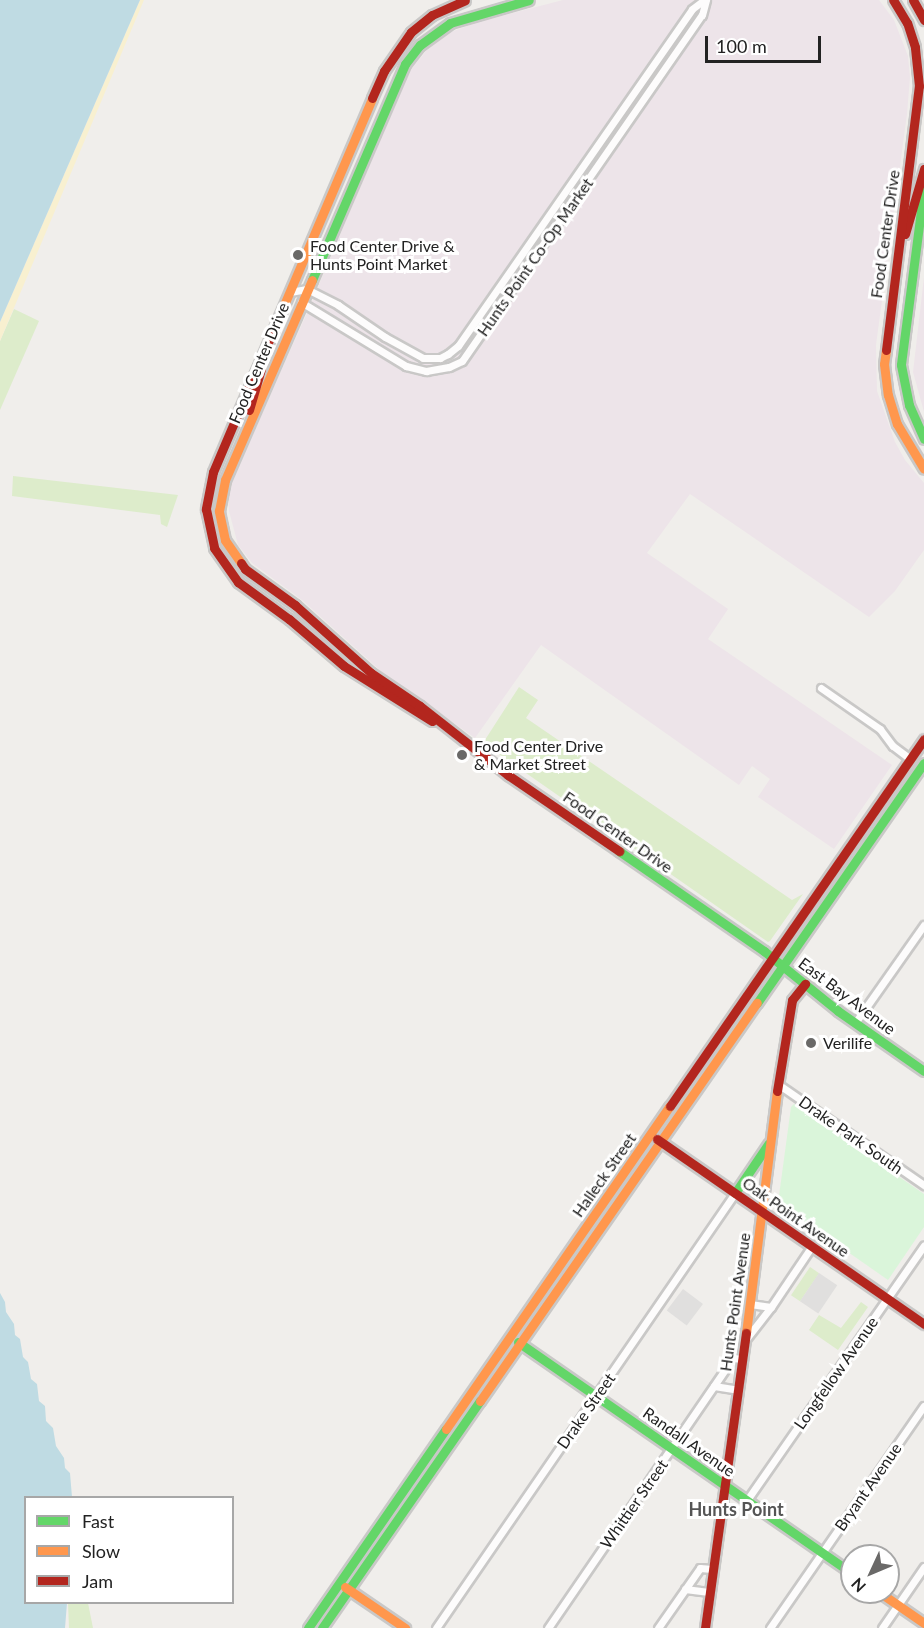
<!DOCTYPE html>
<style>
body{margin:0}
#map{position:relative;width:924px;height:1628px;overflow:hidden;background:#f0eeeb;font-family:Lato,sans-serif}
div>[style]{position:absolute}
.industrial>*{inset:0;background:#ede4e9}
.grass>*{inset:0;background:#ddeccb;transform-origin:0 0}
.sand>*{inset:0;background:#f8f0d0}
.park>*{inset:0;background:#daf5da}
.parking>*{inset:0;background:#e0dfde;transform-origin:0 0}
.water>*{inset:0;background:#bfdbe3}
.roads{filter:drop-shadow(2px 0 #c9c8c7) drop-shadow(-2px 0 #c9c8c7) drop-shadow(0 2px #c9c8c7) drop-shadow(0 -2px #c9c8c7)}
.street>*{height:7px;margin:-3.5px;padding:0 3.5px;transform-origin:3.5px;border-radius:3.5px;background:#fdfcfc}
.fast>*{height:9px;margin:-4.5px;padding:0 4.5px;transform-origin:4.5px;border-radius:4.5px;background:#63d668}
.slow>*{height:9px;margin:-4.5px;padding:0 4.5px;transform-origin:4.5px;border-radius:4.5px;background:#ff974d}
.jam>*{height:9px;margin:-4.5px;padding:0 4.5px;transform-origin:4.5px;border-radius:4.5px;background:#b3261e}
.dots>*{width:16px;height:16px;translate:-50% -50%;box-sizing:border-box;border:3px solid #fff;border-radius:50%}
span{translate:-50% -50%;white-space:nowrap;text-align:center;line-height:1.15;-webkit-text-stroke:6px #fff;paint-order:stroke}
.street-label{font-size:16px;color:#222}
.poi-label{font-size:16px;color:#222}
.left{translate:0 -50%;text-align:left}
.neighbourhood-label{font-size:18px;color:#555;font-weight:700}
.legend{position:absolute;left:24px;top:1496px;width:210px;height:108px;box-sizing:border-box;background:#fff;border:2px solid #a7a7a7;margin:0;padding:8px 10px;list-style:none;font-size:18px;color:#222}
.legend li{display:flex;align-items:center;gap:12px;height:30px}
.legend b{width:30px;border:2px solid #a7a7a7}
.north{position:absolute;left:840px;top:1544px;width:60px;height:60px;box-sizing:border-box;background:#fff;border:2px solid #a7a7a7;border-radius:50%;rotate:226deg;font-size:16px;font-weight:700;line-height:24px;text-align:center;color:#222}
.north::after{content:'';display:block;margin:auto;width:21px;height:27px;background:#6a6968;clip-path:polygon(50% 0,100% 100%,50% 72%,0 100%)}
.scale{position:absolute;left:705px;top:36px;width:116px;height:27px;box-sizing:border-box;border:3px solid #222;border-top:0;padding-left:8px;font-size:18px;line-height:21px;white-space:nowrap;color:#222;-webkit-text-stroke:4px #fff;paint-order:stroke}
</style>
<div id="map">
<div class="industrial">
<i style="clip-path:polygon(563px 0,879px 0,894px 20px,908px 56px,910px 77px,907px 114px,876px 345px,877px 391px,895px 442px,905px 460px,924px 483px,924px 550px,895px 591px,869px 617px,690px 494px,647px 553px,728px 609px,708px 639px,892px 765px,834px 849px,758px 797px,770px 779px,752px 766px,739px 785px,541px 645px,475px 738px,383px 673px,302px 600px,252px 563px,238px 545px,229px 511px,228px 494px,235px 473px,307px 313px,409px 72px,427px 50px,451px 32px,478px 22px)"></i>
<i style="clip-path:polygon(924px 277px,924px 412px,913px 372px)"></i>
</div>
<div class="grass">
<i style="clip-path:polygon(14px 309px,39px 321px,0 410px,0 341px)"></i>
<i style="clip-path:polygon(13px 476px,178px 495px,167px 527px,161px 524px,160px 515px,12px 496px)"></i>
<i style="clip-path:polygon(519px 687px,538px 700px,526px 718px,792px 900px,803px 894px,770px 941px,768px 942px,483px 743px)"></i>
<i style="left:810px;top:1267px;width:11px;height:34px;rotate:34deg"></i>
<i style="clip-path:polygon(861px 1302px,868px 1307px,838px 1350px,809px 1330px,819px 1315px,841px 1328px)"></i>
<i style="clip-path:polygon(68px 1603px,88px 1603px,93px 1628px,69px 1628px)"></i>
</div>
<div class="sand">
<i style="clip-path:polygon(140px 0,144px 0,0 341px,0 322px)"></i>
</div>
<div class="park">
<i style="clip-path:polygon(794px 1104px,924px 1194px,924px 1227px,888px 1280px,778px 1203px,791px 1107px)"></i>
</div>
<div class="parking">
<i style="left:819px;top:1273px;width:22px;height:34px;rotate:34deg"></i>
<i style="left:683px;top:1289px;width:25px;height:27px;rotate:37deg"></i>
</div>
<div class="water">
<i style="clip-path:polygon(0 0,140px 0,0 322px)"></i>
<i style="clip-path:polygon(0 1293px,5px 1302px,6px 1312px,14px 1324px,15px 1335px,20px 1339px,23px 1357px,28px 1362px,31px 1379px,37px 1384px,39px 1401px,45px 1406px,46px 1421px,53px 1428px,56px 1446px,64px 1458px,65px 1468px,70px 1473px,72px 1497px,26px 1498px,26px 1602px,67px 1603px,65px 1628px,0 1628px)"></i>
</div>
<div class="roads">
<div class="street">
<i style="left:290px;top:292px;width:17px;rotate:-10deg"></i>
<i style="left:307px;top:289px;width:35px;rotate:27deg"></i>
<i style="left:338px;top:305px;width:57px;rotate:34.2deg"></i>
<i style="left:385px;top:337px;width:43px;rotate:28.9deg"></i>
<i style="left:423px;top:358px;width:17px"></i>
<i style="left:440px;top:358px;width:9px;rotate:-27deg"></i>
<i style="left:448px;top:354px;width:13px;rotate:-39deg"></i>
<i style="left:458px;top:346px;width:410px;rotate:-55.2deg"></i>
<i style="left:692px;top:9px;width:15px;rotate:-37deg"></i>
<i style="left:301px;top:302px;width:123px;rotate:31.4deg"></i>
<i style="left:406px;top:366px;width:21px;rotate:14deg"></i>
<i style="left:426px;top:371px;width:23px;rotate:-10deg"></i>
<i style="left:449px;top:367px;width:14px;rotate:-25deg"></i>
<i style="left:462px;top:361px;width:421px;rotate:-55.3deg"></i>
<i style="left:702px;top:15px;width:16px;rotate:-75deg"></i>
<i style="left:821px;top:688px;width:72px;rotate:34.8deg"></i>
<i style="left:880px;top:729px;width:21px;rotate:53deg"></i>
<i style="left:893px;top:746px;width:21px;rotate:37deg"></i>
<i style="left:855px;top:1023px;width:120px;rotate:-54.9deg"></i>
<i style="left:778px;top:1084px;width:178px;rotate:34.7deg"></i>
<i style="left:750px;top:1304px;width:21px;rotate:8deg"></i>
<i style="left:746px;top:1339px;width:41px;rotate:-52deg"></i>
<i style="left:771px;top:1307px;width:73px;rotate:-56.1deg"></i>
<i style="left:714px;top:1386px;width:24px;rotate:9deg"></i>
<i style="left:747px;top:1500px;width:310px;rotate:-55.2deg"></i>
<i style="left:685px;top:1589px;width:24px;rotate:7deg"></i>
<i style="left:436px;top:1628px;width:528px;rotate:-55.5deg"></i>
<i style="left:548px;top:1628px;width:327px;rotate:-55.6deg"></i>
<i style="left:733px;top:1358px;width:9px;rotate:6deg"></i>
<i style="left:658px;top:1628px;width:73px;rotate:-55deg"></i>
<i style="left:700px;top:1568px;width:12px;rotate:5deg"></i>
<i style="left:770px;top:1628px;width:270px;rotate:-55.3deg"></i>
<i style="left:882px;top:1628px;width:74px;rotate:-55.5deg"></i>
</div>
<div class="fast">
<i style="left:924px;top:187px;width:179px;rotate:97.4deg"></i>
<i style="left:901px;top:365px;width:41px;rotate:78.7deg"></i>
<i style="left:909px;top:405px;width:37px;rotate:66deg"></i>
<i style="left:312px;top:280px;width:235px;rotate:-66.7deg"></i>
<i style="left:405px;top:64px;width:24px;rotate:-52deg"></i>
<i style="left:420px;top:45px;width:37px;rotate:-36deg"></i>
<i style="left:450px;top:23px;width:82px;rotate:-16.2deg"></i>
<i style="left:619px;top:851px;width:176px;rotate:34.6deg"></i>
<i style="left:764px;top:951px;width:95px;rotate:39deg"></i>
<i style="left:838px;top:1011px;width:105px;rotate:34.9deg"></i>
<i style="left:757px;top:1003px;width:292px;rotate:-55.2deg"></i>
<i style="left:735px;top:1193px;width:60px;rotate:-55.8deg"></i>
<i style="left:518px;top:1342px;width:406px;rotate:34.7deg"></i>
<i style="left:308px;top:1628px;width:242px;rotate:-55.3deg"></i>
<i style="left:322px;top:1628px;width:277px;rotate:-55.2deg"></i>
</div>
<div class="slow">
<i style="left:272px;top:333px;width:255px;rotate:-66.9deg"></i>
<i style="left:886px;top:350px;width:14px;rotate:98deg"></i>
<i style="left:884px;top:364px;width:31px;rotate:83deg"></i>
<i style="left:888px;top:395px;width:30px;rotate:73deg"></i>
<i style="left:897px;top:424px;width:52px;rotate:59deg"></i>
<i style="left:241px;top:563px;width:28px;rotate:-125deg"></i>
<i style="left:225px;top:540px;width:30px;rotate:-102deg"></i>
<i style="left:219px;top:511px;width:32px;rotate:-79deg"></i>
<i style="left:225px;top:480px;width:218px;rotate:-66.5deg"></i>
<i style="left:746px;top:1333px;width:244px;rotate:-82.7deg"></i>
<i style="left:480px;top:1401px;width:485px;rotate:-55.2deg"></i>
<i style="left:446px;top:1429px;width:393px;rotate:-55.3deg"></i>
<i style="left:345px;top:1587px;width:73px;rotate:34.3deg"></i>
<i style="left:879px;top:1592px;width:55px;rotate:34.6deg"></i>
</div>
<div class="jam">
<i style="left:913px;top:0;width:23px;rotate:61deg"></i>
<i style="left:372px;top:98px;width:30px;rotate:-66deg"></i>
<i style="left:384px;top:71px;width:47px;rotate:-55.3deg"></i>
<i style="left:411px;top:32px;width:27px;rotate:-39deg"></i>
<i style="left:432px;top:15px;width:36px;rotate:-24deg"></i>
<i style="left:905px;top:234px;width:68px;rotate:-73.7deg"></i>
<i style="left:272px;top:333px;width:151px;rotate:113deg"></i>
<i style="left:213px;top:472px;width:38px;rotate:101deg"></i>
<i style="left:206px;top:509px;width:40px;rotate:78deg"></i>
<i style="left:214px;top:548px;width:42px;rotate:54.8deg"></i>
<i style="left:238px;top:582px;width:63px;rotate:36deg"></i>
<i style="left:289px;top:619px;width:72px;rotate:40.5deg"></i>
<i style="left:344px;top:666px;width:104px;rotate:32deg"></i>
<i style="left:886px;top:350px;width:266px;rotate:-82.9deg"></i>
<i style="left:919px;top:86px;width:39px;rotate:-96deg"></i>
<i style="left:915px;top:47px;width:25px;rotate:-108deg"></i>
<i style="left:907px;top:23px;width:27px;rotate:-121deg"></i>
<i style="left:249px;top:410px;width:43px;rotate:-73.7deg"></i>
<i style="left:241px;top:563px;width:7px;rotate:56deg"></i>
<i style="left:245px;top:569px;width:62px;rotate:35.8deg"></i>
<i style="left:295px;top:605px;width:102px;rotate:41.8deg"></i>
<i style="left:371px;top:673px;width:59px;rotate:34deg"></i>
<i style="left:420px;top:706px;width:112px;rotate:38.1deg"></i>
<i style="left:508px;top:775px;width:135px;rotate:34.4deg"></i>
<i style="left:777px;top:1091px;width:92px;rotate:-80.6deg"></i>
<i style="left:792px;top:1000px;width:21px;rotate:-51deg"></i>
<i style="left:670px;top:1106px;width:446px;rotate:-55.3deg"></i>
<i style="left:657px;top:1139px;width:325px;rotate:34.7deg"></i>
<i style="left:705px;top:1628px;width:298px;rotate:-82.1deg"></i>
</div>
</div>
<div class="dots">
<i style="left:298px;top:255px;background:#6a6968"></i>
<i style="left:462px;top:755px;background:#6a6968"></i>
<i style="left:811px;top:1043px;background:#6a6968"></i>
</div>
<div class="street-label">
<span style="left:885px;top:234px;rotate:-82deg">Food Center Drive</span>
<span style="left:535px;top:257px;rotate:-55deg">Hunts Point Co-Op Market</span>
<span style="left:259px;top:363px;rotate:-67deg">Food Center Drive</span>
<span style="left:618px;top:832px;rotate:35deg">Food Center Drive</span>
<span style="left:847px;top:996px;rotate:37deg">East Bay Avenue</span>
<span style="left:851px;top:1135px;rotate:35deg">Drake Park South</span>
<span style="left:604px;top:1175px;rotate:-55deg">Halleck Street</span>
<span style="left:796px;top:1217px;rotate:35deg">Oak Point Avenue</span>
<span style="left:735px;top:1302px;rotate:-82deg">Hunts Point Avenue</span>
<span style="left:836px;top:1373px;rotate:-55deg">Longfellow Avenue</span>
<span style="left:586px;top:1411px;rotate:-55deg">Drake Street</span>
<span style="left:689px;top:1442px;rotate:35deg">Randall Avenue</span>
<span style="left:868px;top:1487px;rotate:-55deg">Bryant Avenue</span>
<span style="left:634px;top:1504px;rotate:-55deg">Whittier Street</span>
</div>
<div class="poi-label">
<span class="left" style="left:310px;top:255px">Food Center Drive &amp;<br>Hunts Point Market</span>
<span class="left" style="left:474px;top:755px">Food Center Drive<br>&amp; Market Street</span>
<span class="left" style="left:823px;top:1043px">Verilife</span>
</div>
<div class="neighbourhood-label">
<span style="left:736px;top:1509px">Hunts Point</span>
</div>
<ul class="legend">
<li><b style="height:8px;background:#63d668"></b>Fast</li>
<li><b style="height:8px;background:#ff974d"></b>Slow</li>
<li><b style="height:8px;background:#b3261e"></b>Jam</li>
</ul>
<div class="north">N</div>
<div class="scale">100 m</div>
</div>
